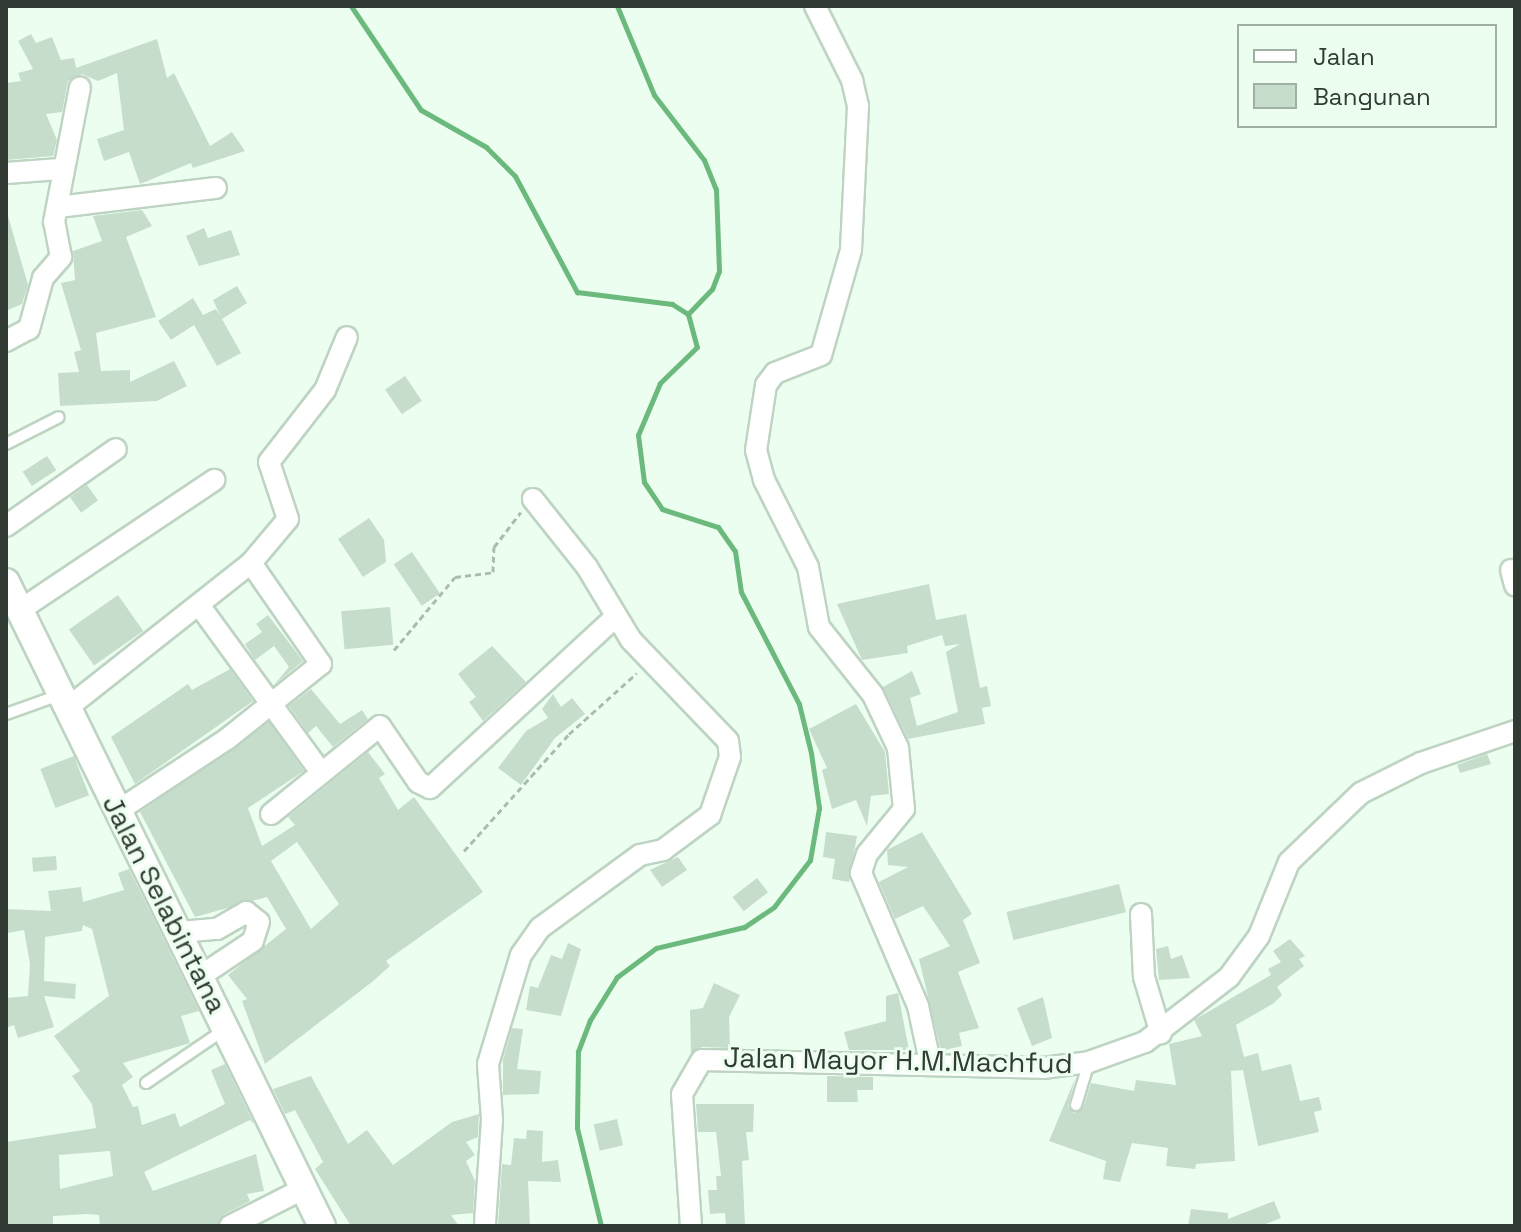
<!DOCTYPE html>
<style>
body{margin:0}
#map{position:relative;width:1521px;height:1232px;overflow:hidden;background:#ecfeef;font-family:"Space Grotesk",sans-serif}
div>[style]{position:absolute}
.stream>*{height:5px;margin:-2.5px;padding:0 2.5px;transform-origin:2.5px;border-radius:2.5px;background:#6bb97c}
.building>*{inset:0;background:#c7ddcb;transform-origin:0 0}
.path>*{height:3px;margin-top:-1.5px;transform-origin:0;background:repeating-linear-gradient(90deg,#acbbaf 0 6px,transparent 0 10px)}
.roads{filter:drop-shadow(2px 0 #bed4c2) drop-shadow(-2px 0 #bed4c2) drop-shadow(0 2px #bed4c2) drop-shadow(0 -2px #bed4c2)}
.service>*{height:10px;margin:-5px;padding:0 5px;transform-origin:5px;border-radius:5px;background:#fff}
.minor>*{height:20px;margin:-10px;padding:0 10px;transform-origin:10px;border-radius:10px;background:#fff}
.tertiary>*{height:26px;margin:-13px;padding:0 13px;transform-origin:13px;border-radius:13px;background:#fff}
span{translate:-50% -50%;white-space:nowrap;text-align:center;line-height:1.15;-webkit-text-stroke:6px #ecfeef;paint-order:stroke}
.street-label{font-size:28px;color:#323b33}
.frame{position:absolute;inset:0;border:8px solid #323b33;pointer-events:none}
.legend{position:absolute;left:1237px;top:24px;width:260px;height:104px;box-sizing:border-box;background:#ecfeef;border:2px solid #a2b0a4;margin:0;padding:10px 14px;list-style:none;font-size:24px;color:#323b33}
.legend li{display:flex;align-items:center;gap:16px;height:40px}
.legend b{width:40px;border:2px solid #a2b0a4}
</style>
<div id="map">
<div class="stream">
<i style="left:351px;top:6px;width:125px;rotate:56.1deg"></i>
<i style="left:421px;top:110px;width:75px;rotate:29.6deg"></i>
<i style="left:486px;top:147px;width:41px;rotate:45deg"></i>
<i style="left:515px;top:176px;width:132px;rotate:61.9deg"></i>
<i style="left:577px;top:292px;width:96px;rotate:7.2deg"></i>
<i style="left:672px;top:304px;width:19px;rotate:32deg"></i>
<i style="left:688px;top:314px;width:34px;rotate:75deg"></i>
<i style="left:697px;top:347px;width:52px;rotate:135.8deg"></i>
<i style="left:660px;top:383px;width:56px;rotate:112.9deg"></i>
<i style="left:638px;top:435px;width:47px;rotate:82.7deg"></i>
<i style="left:644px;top:482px;width:32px;rotate:56deg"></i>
<i style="left:662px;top:509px;width:59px;rotate:17.8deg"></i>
<i style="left:718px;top:527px;width:29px;rotate:55deg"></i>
<i style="left:735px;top:551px;width:41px;rotate:81.7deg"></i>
<i style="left:741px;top:592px;width:126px;rotate:62.6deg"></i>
<i style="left:799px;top:704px;width:50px;rotate:76.2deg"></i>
<i style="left:811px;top:753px;width:56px;rotate:81.7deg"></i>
<i style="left:819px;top:808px;width:53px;rotate:99.8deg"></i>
<i style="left:810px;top:860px;width:59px;rotate:127.5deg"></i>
<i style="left:774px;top:907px;width:36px;rotate:146deg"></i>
<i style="left:744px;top:927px;width:90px;rotate:166.6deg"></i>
<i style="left:656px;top:948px;width:49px;rotate:143.4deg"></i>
<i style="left:617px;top:977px;width:51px;rotate:122.1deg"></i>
<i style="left:590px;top:1020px;width:34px;rotate:111deg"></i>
<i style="left:578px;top:1052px;width:76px;rotate:90.8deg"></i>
<i style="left:577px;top:1128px;width:101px;rotate:76.2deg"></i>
<i style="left:617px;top:6px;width:96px;rotate:67.4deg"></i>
<i style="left:654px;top:95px;width:82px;rotate:52.4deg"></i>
<i style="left:704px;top:160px;width:31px;rotate:68deg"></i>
<i style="left:716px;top:189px;width:82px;rotate:87.9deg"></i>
<i style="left:719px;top:271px;width:19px;rotate:111deg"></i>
<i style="left:712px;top:289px;width:35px;rotate:134deg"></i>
</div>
<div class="building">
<i style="clip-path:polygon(31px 34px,36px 43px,52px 37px,61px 60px,74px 58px,76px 68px,157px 39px,167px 78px,174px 73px,210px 146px,232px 132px,245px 151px,193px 168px,191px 163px,140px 184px,129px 152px,104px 161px,97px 139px,124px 130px,117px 73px,98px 81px,82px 74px,68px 81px,62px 112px,46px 114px,57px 140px,53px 156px,6px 160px,6px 83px,21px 81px,18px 73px,33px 69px,18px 41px)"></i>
<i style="clip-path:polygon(6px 209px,28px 285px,22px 304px,6px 311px)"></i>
<i style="clip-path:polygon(142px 210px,152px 226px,126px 237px,156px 317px,96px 333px,101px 371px,130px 370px,130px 382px,174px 361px,187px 386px,157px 401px,60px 406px,58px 373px,79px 372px,74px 352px,81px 350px,61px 283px,75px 280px,73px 251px,102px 241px,93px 216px)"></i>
<i style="clip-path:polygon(204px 228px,208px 238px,231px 230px,240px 255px,199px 266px,186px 236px)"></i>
<i style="clip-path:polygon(237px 286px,247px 303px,222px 319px,241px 353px,217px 366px,194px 325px,171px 340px,158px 321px,193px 298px,203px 315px,216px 309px,221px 317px,213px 300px)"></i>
<i style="left:405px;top:376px;width:30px;height:24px;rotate:56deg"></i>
<i style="left:47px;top:456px;width:17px;height:29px;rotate:57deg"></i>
<i style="left:87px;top:485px;width:19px;height:21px;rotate:54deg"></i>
<i style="clip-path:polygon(369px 518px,384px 540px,386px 562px,363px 577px,338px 539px)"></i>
<i style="left:412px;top:552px;width:50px;height:22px;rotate:56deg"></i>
<i style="clip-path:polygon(929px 584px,936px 620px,966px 614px,980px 688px,987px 686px,991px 706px,982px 708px,985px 724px,908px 739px,883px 687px,912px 671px,921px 694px,910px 698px,917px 726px,958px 712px,946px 652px,960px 644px,945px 646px,942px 635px,907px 646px,908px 653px,862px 660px,837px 604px)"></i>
<i style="left:118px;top:595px;width:44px;height:60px;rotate:55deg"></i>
<i style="left:390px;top:607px;width:38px;height:49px;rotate:85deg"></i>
<i style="clip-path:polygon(268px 615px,303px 661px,274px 685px,289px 667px,274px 646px,255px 660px,245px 644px,262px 632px,256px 624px)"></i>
<i style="clip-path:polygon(492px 646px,526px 682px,483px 721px,469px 702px,476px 697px,458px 674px)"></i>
<i style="clip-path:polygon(230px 669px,253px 701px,135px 784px,111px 737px,188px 684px,192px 690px)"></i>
<i style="clip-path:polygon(311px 689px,340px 724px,362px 710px,368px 719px,324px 754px,333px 747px,316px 726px,308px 733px,289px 706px)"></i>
<i style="clip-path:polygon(553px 694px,561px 707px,572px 698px,585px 714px,555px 738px,521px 785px,498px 768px,526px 731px,548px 718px,542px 709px)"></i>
<i style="clip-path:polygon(856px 704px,885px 752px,889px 794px,871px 796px,867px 826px,856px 800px,832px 809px,822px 770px,827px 768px,809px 729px)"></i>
<i style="clip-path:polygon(evenodd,269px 722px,304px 771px,248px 808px,262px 846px,295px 825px,288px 817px,368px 752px,385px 774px,379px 778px,398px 810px,414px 797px,483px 892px,386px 961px,390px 966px,372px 982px,265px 1064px,242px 1001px,247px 999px,228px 975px,286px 929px,267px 897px,195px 917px,140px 812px,269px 722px,297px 842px,339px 904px,311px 929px,271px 861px,297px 842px)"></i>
<i style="clip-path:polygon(1487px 754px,1491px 764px,1460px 773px,1457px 765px)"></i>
<i style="left:74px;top:756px;width:42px;height:36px;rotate:69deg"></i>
<i style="clip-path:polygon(826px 832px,857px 836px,849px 882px,832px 879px,835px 859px,823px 857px)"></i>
<i style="clip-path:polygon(922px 832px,972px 914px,963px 920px,980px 963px,958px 972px,979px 1028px,959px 1033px,962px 1046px,941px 1051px,919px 959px,950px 946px,923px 906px,895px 919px,879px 882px,908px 867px,888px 865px,887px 850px)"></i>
<i style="left:56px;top:856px;width:14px;height:24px;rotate:86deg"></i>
<i style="clip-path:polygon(678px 857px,687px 870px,662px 887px,650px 870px)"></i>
<i style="clip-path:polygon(evenodd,129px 869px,199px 1011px,181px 1016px,190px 1043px,123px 1063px,133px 1077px,122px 1085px,133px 1107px,138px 1106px,142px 1125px,175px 1113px,180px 1127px,225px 1104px,211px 1070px,225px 1064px,254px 1124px,250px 1120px,144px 1172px,153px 1191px,256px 1154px,264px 1191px,247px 1194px,250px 1201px,223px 1215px,217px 1226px,100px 1226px,99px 1215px,88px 1214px,53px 1216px,53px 1226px,7px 1226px,6px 1142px,96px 1128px,92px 1104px,72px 1076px,80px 1071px,54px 1036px,109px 996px,92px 929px,83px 925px,82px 931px,45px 937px,44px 981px,76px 984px,75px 999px,44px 996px,54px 1027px,18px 1038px,14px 1025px,6px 1028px,6px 998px,28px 996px,30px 964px,24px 930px,8px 933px,6px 909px,51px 911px,48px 891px,81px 887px,83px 902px,124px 890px,118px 873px,129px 869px,110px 1151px,113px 1176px,60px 1189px,59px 1155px,110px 1151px)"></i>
<i style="left:757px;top:878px;width:18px;height:31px;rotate:52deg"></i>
<i style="left:1119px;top:884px;width:29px;height:116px;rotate:76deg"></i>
<i style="clip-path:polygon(1290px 939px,1305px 956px,1299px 959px,1304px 966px,1277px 987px,1282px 995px,1274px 1003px,1236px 1025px,1244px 1057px,1258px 1053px,1262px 1071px,1291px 1064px,1300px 1101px,1319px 1097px,1322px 1110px,1314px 1112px,1319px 1132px,1258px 1146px,1243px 1070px,1231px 1071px,1235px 1161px,1196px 1164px,1195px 1169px,1166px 1166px,1168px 1148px,1132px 1143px,1120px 1182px,1103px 1179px,1106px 1161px,1049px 1141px,1075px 1079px,1068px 1106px,1074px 1113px,1083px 1108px,1091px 1083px,1134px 1091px,1136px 1080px,1176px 1085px,1169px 1044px,1202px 1036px,1194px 1020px,1271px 975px,1268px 969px,1281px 962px,1273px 951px)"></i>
<i style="clip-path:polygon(568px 943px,581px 949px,561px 1016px,526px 1010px,530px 986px,538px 988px,551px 955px,562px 959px)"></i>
<i style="clip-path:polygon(1168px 946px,1171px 959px,1182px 955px,1190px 978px,1159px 980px,1156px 949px)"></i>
<i style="clip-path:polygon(714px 983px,740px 995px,729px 1017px,730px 1048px,702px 1047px,691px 1054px,690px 1010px,703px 1008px)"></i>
<i style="clip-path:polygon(898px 993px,909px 1050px,849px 1050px,844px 1032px,886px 1021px,886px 996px)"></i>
<i style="clip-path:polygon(1043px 997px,1052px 1038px,1032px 1046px,1017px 1008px)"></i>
<i style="clip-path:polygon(512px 1028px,523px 1029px,517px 1069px,541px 1071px,539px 1094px,503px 1095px,503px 1060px)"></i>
<i style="clip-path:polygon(311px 1076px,348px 1144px,367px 1130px,393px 1165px,452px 1122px,479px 1114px,478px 1137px,466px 1142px,475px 1155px,466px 1161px,475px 1181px,473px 1213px,451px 1215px,459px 1226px,351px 1226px,315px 1169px,323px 1162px,295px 1110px,285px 1114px,273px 1089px)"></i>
<i style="clip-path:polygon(827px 1076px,873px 1077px,873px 1090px,857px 1090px,858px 1102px,827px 1102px)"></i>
<i style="clip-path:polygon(696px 1104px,754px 1104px,753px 1132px,746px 1132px,749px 1160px,742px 1161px,745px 1226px,726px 1226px,725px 1213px,710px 1214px,708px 1190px,717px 1190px,716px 1176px,721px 1176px,716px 1132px,698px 1132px)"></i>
<i style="left:617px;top:1119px;width:27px;height:24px;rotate:77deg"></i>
<i style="clip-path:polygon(527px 1130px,543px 1131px,542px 1162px,558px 1160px,561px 1182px,528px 1181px,530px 1225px,498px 1225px,502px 1164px,511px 1165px,514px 1138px,526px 1139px)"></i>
<i style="clip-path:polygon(1274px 1201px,1281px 1218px,1260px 1226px,1188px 1226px,1191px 1209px,1228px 1213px,1228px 1219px)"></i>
</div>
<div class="path">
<i style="left:394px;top:650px;width:95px;rotate:-50.1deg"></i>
<i style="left:455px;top:577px;width:38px;rotate:-7deg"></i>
<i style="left:493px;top:572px;width:25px;rotate:-88deg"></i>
<i style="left:494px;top:547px;width:44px;rotate:-52.4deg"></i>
<i style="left:464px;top:851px;width:157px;rotate:-48.1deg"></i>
<i style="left:569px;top:734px;width:91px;rotate:-41.9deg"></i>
</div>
<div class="roads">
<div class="service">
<i style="left:6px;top:444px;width:59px;rotate:-27deg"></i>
<i style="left:6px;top:714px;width:56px;rotate:-19.7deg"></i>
<i style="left:146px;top:1083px;width:94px;rotate:-34.2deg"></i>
<i style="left:1076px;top:1105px;width:45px;rotate:-73.2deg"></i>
</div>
<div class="minor">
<i style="left:815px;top:6px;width:83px;rotate:63.4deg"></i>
<i style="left:852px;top:80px;width:27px;rotate:77deg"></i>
<i style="left:858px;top:106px;width:144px;rotate:92.8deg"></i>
<i style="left:851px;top:250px;width:109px;rotate:105.9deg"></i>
<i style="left:821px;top:355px;width:49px;rotate:158.6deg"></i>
<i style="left:775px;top:373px;width:15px;rotate:127deg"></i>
<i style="left:766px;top:385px;width:66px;rotate:98.7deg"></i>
<i style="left:756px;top:450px;width:31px;rotate:75deg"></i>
<i style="left:764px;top:480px;width:97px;rotate:63.2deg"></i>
<i style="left:808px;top:567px;width:61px;rotate:79.6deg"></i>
<i style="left:819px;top:627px;width:87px;rotate:51.5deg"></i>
<i style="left:873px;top:695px;width:59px;rotate:64.7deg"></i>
<i style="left:898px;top:748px;width:61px;rotate:84.4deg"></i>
<i style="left:904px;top:809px;width:58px;rotate:129.4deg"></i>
<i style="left:867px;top:854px;width:20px;rotate:108deg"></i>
<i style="left:861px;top:873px;width:145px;rotate:66.8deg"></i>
<i style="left:918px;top:1006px;width:57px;rotate:77.9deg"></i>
<i style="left:6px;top:173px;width:54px;rotate:-4.2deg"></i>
<i style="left:58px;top:207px;width:159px;rotate:-6.9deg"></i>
<i style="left:6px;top:341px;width:26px;rotate:-28deg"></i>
<i style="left:29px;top:329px;width:53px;rotate:-74.6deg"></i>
<i style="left:43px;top:278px;width:28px;rotate:-49deg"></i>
<i style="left:61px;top:257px;width:36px;rotate:-101deg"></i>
<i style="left:54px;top:222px;width:137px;rotate:-79.1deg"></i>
<i style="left:6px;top:526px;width:134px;rotate:-35deg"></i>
<i style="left:251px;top:563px;width:57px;rotate:-49.9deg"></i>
<i style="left:288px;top:519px;width:60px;rotate:-108.4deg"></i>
<i style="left:269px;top:462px;width:91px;rotate:-52.1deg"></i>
<i style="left:325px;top:390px;width:57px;rotate:-67.5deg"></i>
<i style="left:1511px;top:570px;width:16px;rotate:75deg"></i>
<i style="left:199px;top:605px;width:207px;rotate:53.9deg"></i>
<i style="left:20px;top:610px;width:234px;rotate:-33.8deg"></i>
<i style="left:66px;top:709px;width:236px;rotate:-38.3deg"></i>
<i style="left:251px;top:563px;width:123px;rotate:55.3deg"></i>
<i style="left:321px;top:664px;width:120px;rotate:141.4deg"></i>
<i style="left:227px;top:739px;width:131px;rotate:146.6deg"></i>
<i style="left:271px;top:814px;width:140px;rotate:-38.9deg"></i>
<i style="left:380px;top:726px;width:68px;rotate:55.8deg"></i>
<i style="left:418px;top:782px;width:13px;rotate:27deg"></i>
<i style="left:430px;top:788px;width:251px;rotate:-42.7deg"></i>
<i style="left:1141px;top:914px;width:63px;rotate:87.3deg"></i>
<i style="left:1144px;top:977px;width:59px;rotate:73.4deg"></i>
<i style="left:180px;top:932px;width:37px;rotate:-5deg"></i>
<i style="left:217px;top:929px;width:34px;rotate:-30deg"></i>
<i style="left:246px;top:912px;width:16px;rotate:38deg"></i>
<i style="left:259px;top:922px;width:20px;rotate:108deg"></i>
<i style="left:253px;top:941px;width:61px;rotate:146.3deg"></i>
<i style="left:485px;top:1223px;width:104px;rotate:-86.1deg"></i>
<i style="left:492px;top:1119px;width:55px;rotate:-94.2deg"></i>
<i style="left:488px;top:1064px;width:114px;rotate:-73.2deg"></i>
<i style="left:521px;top:955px;width:33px;rotate:-55deg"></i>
<i style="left:540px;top:928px;width:124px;rotate:-36.1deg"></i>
<i style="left:640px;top:855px;width:24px;rotate:-12deg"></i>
<i style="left:663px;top:850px;width:59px;rotate:-36.7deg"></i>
<i style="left:710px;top:815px;width:61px;rotate:-71deg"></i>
<i style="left:730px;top:757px;width:16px;rotate:-97deg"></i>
<i style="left:728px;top:741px;width:140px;rotate:-133.8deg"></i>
<i style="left:631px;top:640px;width:85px;rotate:-121.1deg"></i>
<i style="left:587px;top:567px;width:87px;rotate:-128.5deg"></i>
<i style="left:230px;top:1226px;width:82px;rotate:-26.9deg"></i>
<i style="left:691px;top:1226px;width:132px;rotate:-93.9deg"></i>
<i style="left:682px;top:1094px;width:39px;rotate:-60deg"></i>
<i style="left:702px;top:1060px;width:341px;rotate:1.3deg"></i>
<i style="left:1043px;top:1068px;width:46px;rotate:-7.4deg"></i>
<i style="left:1089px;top:1062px;width:59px;rotate:-19.7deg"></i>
<i style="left:1145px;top:1042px;width:106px;rotate:-37.7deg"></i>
<i style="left:1229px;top:977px;width:51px;rotate:-53.8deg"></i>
<i style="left:1259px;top:936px;width:80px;rotate:-67.9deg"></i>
<i style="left:1289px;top:862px;width:100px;rotate:-43.8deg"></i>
<i style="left:1361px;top:793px;width:67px;rotate:-26.6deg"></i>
<i style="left:1421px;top:763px;width:99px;rotate:-18.8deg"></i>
</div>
<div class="tertiary">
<i style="left:6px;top:582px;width:717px;rotate:63.86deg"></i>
</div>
</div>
<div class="street-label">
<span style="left:165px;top:904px;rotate:63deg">Jalan Selabintana</span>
<span style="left:898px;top:1060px;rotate:1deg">Jalan Mayor H.M.Machfud</span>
</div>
<div class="frame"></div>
<ul class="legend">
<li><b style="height:10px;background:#fff"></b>Jalan</li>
<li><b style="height:22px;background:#c7ddcb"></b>Bangunan</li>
</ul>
</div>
